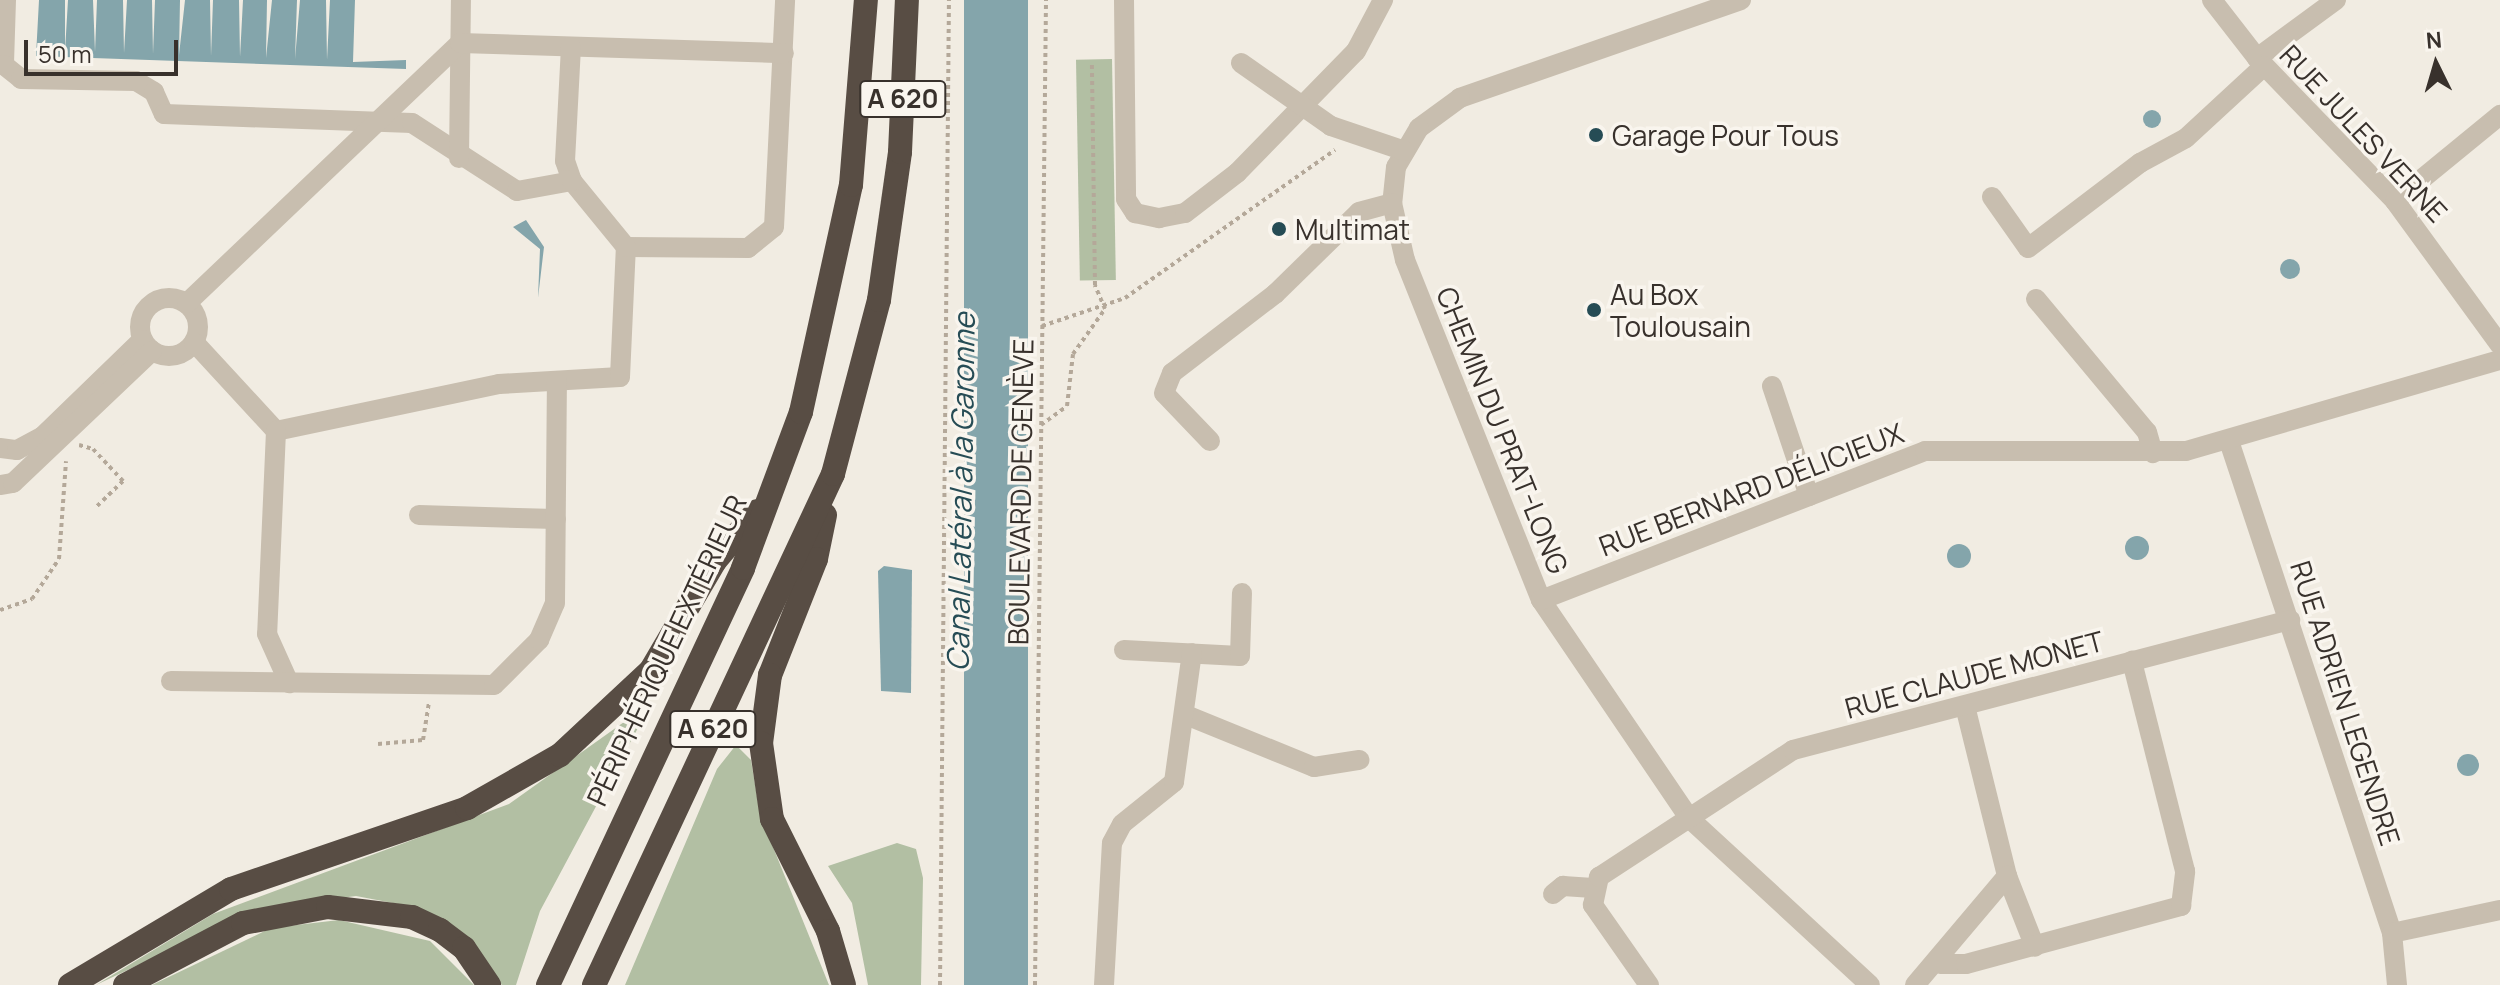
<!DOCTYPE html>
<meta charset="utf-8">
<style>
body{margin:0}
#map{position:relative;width:2500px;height:985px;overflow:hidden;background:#f1ece2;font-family:Manrope,sans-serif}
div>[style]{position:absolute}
.green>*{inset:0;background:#b2bfa3;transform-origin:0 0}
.water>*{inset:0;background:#84a5ab;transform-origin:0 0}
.round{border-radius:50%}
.path>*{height:4px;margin-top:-2px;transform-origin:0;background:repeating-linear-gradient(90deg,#b4a899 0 4px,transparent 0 8px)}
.minor>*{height:20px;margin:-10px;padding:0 10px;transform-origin:10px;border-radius:10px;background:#c8beaf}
.minor>.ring{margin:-10px;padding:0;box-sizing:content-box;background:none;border:20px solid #c8beaf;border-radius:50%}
.highway>*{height:24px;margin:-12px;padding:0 12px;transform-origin:12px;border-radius:12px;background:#584d44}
.dots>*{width:22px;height:22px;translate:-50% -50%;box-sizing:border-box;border:4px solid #f9f5ee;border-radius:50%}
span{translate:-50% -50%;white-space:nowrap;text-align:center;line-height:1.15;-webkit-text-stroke:7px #f9f5ee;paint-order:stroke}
.shield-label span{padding:2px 6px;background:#f9f5ee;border:2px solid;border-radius:6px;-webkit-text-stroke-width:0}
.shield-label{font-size:26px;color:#38312c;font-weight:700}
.street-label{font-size:28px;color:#38312c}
.poi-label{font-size:28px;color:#38312c}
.left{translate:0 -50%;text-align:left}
.water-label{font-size:30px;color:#264c55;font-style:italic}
.north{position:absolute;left:2396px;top:24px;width:80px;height:80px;-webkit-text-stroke:6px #f9f5ee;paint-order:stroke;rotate:355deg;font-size:22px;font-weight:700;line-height:32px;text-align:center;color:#38312c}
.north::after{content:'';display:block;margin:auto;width:28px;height:36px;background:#38312c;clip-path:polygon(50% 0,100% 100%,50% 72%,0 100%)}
.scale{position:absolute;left:24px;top:40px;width:154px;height:36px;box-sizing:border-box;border:4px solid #38312c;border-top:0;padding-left:10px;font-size:24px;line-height:28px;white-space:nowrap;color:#38312c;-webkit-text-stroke:6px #f9f5ee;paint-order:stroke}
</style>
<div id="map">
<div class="green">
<i style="left:1112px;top:59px;width:221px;height:36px;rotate:89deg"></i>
<i style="clip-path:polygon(624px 722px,639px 726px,540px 911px,516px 985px,502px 985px,459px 930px,414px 907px,356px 896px,256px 909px,96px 985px,213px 914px,509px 804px)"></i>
<i style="clip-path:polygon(736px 745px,751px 760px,760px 815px,829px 985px,625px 985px,717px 769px)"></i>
<i style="clip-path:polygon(897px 843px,916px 849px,923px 878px,921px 985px,868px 985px,852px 903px,828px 866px)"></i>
<i style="clip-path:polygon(339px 920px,430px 941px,474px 985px,152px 985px,271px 928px)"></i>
</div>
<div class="water">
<i style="clip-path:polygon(39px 0,65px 0,65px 51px,68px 0,93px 0,95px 52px,97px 0,123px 0,124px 53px,127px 0,152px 0,153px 54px,155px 0,180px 0,179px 55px,185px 0,210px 0,211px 56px,213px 0,239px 0,240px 57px,243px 0,267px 0,266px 58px,272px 0,297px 0,295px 59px,300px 0,326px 0,327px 60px,330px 0,355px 0,353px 62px,406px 60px,406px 69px,36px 56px)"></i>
<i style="left:964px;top:0;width:64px;height:985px"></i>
<i class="round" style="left:2143px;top:110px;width:18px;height:18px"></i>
<i style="clip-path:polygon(526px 220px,544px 247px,538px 298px,540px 249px,513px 227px)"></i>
<i class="round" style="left:2280px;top:259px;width:20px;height:20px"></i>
<i class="round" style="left:2125px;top:536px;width:24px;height:24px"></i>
<i class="round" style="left:1947px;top:544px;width:24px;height:24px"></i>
<i style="clip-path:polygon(884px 566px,912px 570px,911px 693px,881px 691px,878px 571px)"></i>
<i class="round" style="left:2457px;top:754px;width:22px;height:22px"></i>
</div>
<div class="path">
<i style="left:1042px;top:326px;width:88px;rotate:-18.6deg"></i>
<i style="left:1125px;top:298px;width:257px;rotate:-35.2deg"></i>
<i style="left:1041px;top:425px;width:32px;rotate:-36deg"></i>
<i style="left:1067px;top:406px;width:52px;rotate:-83.4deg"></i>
<i style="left:1073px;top:354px;width:55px;rotate:-54.6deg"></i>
<i style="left:1105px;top:309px;width:26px;rotate:-113deg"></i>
<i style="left:1095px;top:285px;width:223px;rotate:-90.8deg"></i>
<i style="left:79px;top:445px;width:15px;rotate:16deg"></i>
<i style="left:93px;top:449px;width:44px;rotate:46.8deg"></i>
<i style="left:123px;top:481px;width:39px;rotate:136deg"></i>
<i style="left:0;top:610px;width:34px;rotate:-19deg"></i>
<i style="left:32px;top:599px;width:48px;rotate:-56deg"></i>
<i style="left:59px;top:559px;width:98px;rotate:-85.9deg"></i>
<i style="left:378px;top:744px;width:45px;rotate:-5.1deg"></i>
<i style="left:423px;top:740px;width:38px;rotate:-81deg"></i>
<i style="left:940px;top:985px;width:985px;rotate:-89.48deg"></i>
<i style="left:1035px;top:985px;width:985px;rotate:-89.36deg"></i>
</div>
<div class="minor">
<i style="left:6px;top:0;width:65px;rotate:91.8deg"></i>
<i style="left:4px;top:65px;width:22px;rotate:39deg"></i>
<i style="left:21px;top:79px;width:115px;rotate:1deg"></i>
<i style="left:136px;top:81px;width:21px;rotate:31deg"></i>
<i style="left:154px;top:92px;width:24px;rotate:66deg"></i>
<i style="left:164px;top:114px;width:248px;rotate:2.1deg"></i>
<i style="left:412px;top:123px;width:125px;rotate:32.9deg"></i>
<i style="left:517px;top:191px;width:56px;rotate:-10.3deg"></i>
<i style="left:1124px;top:0;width:199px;rotate:89.4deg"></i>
<i style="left:1126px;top:199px;width:17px;rotate:57deg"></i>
<i style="left:1135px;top:213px;width:25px;rotate:12deg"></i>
<i style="left:1159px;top:218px;width:26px;rotate:-11deg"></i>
<i style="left:1185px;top:213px;width:66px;rotate:-37.6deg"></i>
<i style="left:1237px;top:173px;width:170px;rotate:-45.7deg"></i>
<i style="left:1356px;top:51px;width:58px;rotate:-62.1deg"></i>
<i style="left:1741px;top:0;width:298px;rotate:160.8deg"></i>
<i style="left:1460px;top:98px;width:51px;rotate:143.8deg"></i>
<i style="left:1419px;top:128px;width:45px;rotate:120.5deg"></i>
<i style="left:1396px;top:167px;width:36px;rotate:96deg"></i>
<i style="left:1392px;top:203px;width:58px;rotate:77.2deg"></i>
<i style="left:1405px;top:260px;width:366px;rotate:68.2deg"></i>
<i style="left:1541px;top:600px;width:263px;rotate:55.8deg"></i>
<i style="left:1689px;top:818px;width:246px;rotate:42.7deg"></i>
<i style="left:2212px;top:0;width:73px;rotate:52.2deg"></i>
<i style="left:2257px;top:58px;width:199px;rotate:46deg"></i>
<i style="left:2395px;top:201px;width:178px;rotate:53.9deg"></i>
<i style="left:2257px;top:58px;width:98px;rotate:-36.3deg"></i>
<i style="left:1241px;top:63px;width:110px;rotate:35deg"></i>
<i style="left:1331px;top:126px;width:78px;rotate:18.7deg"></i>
<i style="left:459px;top:158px;width:158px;rotate:-89.3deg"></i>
<i style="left:1992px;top:197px;width:62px;rotate:54.8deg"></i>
<i style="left:2028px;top:248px;width:141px;rotate:-37.2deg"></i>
<i style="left:2140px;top:163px;width:52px;rotate:-28.5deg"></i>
<i style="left:2186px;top:138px;width:106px;rotate:-42.7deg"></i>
<i style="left:2395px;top:201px;width:136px;rotate:-39.3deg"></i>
<i style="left:626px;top:247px;width:122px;rotate:0.5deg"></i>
<i style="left:748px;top:248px;width:33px;rotate:-39deg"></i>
<i style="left:774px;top:227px;width:227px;rotate:-87.2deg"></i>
<i class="ring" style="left:140px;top:298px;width:38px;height:38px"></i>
<i style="left:2036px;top:299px;width:173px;rotate:50.2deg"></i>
<i style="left:2147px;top:432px;width:22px;rotate:74deg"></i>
<i style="left:187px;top:303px;width:377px;rotate:-43.6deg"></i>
<i style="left:460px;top:43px;width:324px;rotate:1.8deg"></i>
<i style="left:194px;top:342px;width:121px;rotate:47.3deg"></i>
<i style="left:276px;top:431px;width:228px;rotate:-11.9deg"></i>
<i style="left:499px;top:384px;width:121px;rotate:-3.3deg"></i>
<i style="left:620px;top:377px;width:130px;rotate:-87.4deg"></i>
<i style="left:626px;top:247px;width:85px;rotate:-129.3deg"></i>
<i style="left:572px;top:181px;width:21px;rotate:-109deg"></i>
<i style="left:565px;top:161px;width:114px;rotate:-87deg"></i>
<i style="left:1772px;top:386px;width:116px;rotate:71.4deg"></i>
<i style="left:276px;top:431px;width:203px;rotate:92.5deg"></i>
<i style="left:267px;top:634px;width:54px;rotate:65.8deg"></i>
<i style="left:1210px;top:441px;width:66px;rotate:-133.8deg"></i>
<i style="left:1164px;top:393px;width:22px;rotate:-68deg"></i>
<i style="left:1172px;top:373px;width:130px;rotate:-37.5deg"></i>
<i style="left:1275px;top:294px;width:117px;rotate:-44.3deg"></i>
<i style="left:1359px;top:212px;width:34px;rotate:-15deg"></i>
<i style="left:2229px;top:441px;width:518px;rotate:71.67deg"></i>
<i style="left:2392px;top:933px;width:52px;rotate:84.5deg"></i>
<i style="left:0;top:448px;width:17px;rotate:7deg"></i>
<i style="left:17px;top:450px;width:30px;rotate:-28deg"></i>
<i style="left:43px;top:436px;width:138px;rotate:-44.1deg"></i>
<i style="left:0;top:485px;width:13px;rotate:-9deg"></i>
<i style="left:13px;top:483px;width:192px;rotate:-43.5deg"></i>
<i style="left:419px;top:515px;width:137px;rotate:1.7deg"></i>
<i style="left:1541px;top:600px;width:412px;rotate:-21.2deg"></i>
<i style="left:1925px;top:451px;width:261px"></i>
<i style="left:2186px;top:451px;width:327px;rotate:-16.2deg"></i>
<i style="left:1124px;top:650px;width:116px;rotate:3deg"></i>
<i style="left:1240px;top:656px;width:63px;rotate:-88.2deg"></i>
<i style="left:171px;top:681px;width:323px;rotate:0.7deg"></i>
<i style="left:494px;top:685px;width:64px;rotate:-45deg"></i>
<i style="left:539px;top:640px;width:40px;rotate:-66.6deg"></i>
<i style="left:555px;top:603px;width:222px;rotate:-89.5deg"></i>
<i style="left:1965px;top:706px;width:175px;rotate:76.1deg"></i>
<i style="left:2007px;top:876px;width:76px;rotate:68.5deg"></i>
<i style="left:1186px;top:715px;width:138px;rotate:22.1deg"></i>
<i style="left:1314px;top:767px;width:46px;rotate:-8.8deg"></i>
<i style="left:1553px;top:894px;width:13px;rotate:-39deg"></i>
<i style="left:1563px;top:886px;width:30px;rotate:4deg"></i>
<i style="left:2392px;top:933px;width:110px;rotate:-12deg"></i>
<i style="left:1940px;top:964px;width:26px"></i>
<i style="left:1966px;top:964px;width:223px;rotate:-15.1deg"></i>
<i style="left:2181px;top:906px;width:35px;rotate:-83deg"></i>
<i style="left:2185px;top:871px;width:217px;rotate:-104.2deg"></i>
<i style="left:1104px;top:985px;width:142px;rotate:-86.8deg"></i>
<i style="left:1112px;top:843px;width:21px;rotate:-62deg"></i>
<i style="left:1122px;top:824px;width:67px;rotate:-38.9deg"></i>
<i style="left:1174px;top:782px;width:130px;rotate:-82.1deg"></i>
<i style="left:1649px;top:985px;width:98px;rotate:-125deg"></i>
<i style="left:1593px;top:905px;width:29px;rotate:-78deg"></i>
<i style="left:1599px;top:877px;width:232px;rotate:-33.2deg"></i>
<i style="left:1793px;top:750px;width:514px;rotate:-14.66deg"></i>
<i style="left:1915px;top:985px;width:143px;rotate:-49.8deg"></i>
</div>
<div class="highway">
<i style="left:825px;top:515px;width:45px;rotate:101.6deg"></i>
<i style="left:816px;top:559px;width:125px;rotate:111.6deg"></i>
<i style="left:770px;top:675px;width:69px;rotate:97.5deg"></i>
<i style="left:761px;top:743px;width:77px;rotate:81.8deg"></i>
<i style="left:772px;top:819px;width:125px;rotate:63.4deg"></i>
<i style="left:828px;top:931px;width:56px;rotate:73.5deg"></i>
<i style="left:70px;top:985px;width:187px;rotate:-30.8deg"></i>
<i style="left:231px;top:889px;width:250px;rotate:-18.9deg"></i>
<i style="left:467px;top:808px;width:107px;rotate:-29.7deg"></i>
<i style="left:560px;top:755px;width:125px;rotate:-43deg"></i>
<i style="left:651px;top:670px;width:126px;rotate:-59.6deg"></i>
<i style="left:715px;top:561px;width:65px;rotate:-50deg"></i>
<i style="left:125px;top:985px;width:133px;rotate:-27.7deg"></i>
<i style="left:243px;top:923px;width:86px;rotate:-10.7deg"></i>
<i style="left:328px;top:907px;width:85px;rotate:6.8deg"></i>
<i style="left:412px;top:917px;width:31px;rotate:25deg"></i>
<i style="left:440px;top:930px;width:30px;rotate:37deg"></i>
<i style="left:464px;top:948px;width:45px;rotate:56deg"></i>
<i style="left:548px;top:985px;width:460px;rotate:-64.9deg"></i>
<i style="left:743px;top:568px;width:166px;rotate:-69.6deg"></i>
<i style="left:801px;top:412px;width:232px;rotate:-77.6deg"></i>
<i style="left:851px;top:185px;width:186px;rotate:-85.4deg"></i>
<i style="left:594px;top:985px;width:564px;rotate:-64.93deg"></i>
<i style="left:833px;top:474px;width:180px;rotate:-75.2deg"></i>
<i style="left:879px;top:300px;width:149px;rotate:-81.9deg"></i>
<i style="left:900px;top:152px;width:152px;rotate:-87.4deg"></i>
</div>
<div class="dots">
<i style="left:1596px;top:135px;background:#264c55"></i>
<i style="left:1279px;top:229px;background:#264c55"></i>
<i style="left:1594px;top:310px;background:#264c55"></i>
</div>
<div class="shield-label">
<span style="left:903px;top:99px">A 620</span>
<span style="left:713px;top:729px">A 620</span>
</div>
<div class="street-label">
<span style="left:2364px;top:133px;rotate:47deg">RUE JULES VERNE</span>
<span style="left:1503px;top:430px;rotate:68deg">CHEMIN DU PRAT-LONG</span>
<span style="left:1751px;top:489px;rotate:-21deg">RUE BERNARD DÉLICIEUX</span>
<span style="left:1020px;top:492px;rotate:-89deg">BOULEVARD DE GENÈVE</span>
<span style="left:666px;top:650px;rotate:-65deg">PÉRIPHÉRIQUE EXTÉRIEUR</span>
<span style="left:1974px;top:674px;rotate:-15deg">RUE CLAUDE MONET</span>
<span style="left:2346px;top:703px;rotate:72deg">RUE ADRIEN LEGENDRE</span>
</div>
<div class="poi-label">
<span class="left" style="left:1612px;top:135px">Garage Pour Tous</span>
<span class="left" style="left:1295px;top:229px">Multimat</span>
<span class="left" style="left:1610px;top:310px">Au Box<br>Toulousain</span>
</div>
<div class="water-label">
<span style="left:961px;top:492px;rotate:-89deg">Canal Latéral à la Garonne</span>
</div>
<div class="north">N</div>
<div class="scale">50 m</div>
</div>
